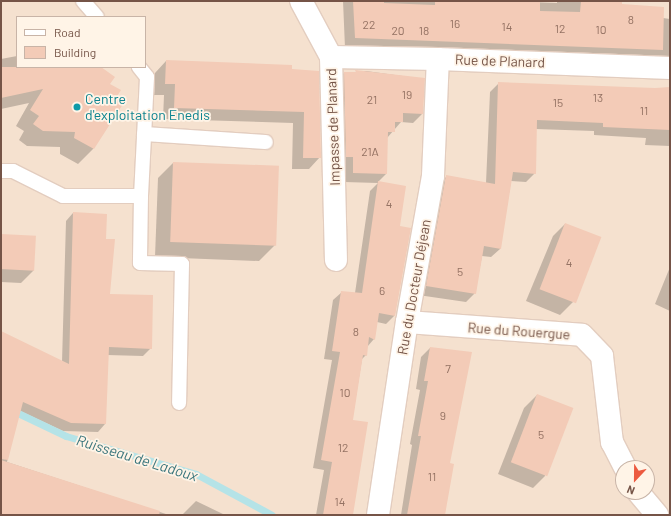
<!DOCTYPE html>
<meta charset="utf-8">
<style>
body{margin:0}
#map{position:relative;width:671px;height:516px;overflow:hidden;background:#fdf0e0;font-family:Barlow,sans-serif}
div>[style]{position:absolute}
.residential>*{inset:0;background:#f5e1cf}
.shadow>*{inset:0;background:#0003}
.stream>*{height:7px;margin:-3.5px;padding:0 3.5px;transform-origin:3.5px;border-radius:3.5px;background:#b5e3e7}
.building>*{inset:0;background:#f3cbb7;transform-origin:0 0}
.roads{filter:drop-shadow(1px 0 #e3cdbf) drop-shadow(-1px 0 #e3cdbf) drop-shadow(0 1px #e3cdbf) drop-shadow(0 -1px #e3cdbf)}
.lane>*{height:14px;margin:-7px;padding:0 7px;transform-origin:7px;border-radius:7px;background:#fff}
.street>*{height:22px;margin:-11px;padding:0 11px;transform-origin:11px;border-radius:11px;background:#fff}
.dots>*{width:11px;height:11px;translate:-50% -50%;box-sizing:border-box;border:2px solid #fff4e7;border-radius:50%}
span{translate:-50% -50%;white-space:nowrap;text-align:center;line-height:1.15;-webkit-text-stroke:3.5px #fff4e7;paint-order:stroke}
.number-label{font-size:12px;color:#947263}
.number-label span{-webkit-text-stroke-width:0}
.street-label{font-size:14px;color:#755447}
.culture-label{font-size:14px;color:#0d838f}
.left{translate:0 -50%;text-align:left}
.water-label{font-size:15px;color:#3a757c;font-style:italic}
.frame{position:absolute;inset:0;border:2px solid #755447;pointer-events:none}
.legend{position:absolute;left:16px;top:16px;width:130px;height:52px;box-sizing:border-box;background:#fff4e7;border:1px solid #c8b4a7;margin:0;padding:5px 7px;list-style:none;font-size:12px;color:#755447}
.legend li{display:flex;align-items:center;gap:8px;height:20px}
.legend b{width:20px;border:1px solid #c8b4a7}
.north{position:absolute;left:615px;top:460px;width:40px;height:40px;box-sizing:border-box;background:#fff4e7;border:1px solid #c8b4a7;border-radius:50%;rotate:202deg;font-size:11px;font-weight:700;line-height:16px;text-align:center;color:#755447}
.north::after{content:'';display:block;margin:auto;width:14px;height:18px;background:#ec5a40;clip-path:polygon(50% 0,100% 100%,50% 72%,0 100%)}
</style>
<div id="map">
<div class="residential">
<i style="clip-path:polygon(evenodd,1px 1px,670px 1px,670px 515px,1px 515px,1px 1px,17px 17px,145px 17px,145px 67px,17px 67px,17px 17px,1px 1px,623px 468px,647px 468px,647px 492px,623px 492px,623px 468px)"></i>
</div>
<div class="shadow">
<i style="clip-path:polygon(343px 1px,504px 1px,557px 3px,557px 1px,621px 1px,621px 5px,663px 18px,670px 19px,670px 61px,345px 48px)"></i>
<i style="clip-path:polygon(17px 56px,17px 67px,97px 67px,109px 84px,115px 98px,122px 104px,93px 149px,78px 164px,60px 154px,60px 147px,27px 146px,19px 140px,24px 131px,16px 126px,29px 103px,1px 109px,1px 59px)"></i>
<i style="clip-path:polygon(166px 61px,291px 70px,320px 157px,309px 169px,292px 169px,293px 123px,163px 119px,164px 95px,154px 95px,155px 73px)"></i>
<i style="clip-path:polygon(366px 71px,424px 79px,422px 114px,413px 123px,401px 122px,387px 138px,386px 174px,378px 182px,405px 187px,399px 227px,395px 315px,386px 324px,377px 322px,374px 339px,367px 347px,366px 355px,362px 359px,352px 421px,352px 515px,316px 515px,324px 470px,313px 468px,332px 360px,324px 359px,333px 300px,342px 292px,355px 293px,370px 191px,378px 183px,344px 182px,335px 82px,344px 73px)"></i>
<i style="clip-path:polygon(499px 83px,655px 89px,670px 88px,670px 146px,645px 145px,646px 138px,594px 135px,594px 131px,536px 129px,535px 173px,526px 182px,511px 181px,500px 249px,491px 257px,482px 256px,475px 293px,466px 302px,418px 295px,438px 185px,447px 176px,486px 183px,490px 92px)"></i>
<i style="clip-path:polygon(173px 163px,275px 245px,259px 261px,155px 257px,158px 178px)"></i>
<i style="clip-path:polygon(73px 213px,105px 240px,109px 295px,151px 348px,143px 356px,107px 355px,105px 424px,98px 432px,63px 431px,1px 402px,1px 332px,62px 362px,66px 221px)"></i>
<i style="clip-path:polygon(565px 224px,573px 302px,560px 315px,526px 301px,553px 236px)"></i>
<i style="clip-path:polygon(1px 235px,34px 270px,21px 283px,1px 282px)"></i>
<i style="clip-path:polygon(670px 267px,670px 311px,655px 304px)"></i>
<i style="clip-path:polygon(430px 348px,449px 464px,444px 515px,401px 515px,412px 445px,410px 444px,420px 390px,416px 389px,421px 357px)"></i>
<i style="clip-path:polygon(537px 395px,545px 476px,533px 488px,498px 474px,524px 408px)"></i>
<i style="clip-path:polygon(1px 428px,14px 431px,7px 462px,169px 515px,1px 515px)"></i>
<i style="clip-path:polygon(196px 501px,225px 515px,182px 515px)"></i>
</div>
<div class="stream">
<i style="left:1px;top:405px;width:72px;rotate:25.5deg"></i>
<i style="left:66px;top:436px;width:135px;rotate:16.3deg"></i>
<i style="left:196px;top:474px;width:86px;rotate:28.3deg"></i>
</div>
<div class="building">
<i style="clip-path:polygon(353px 1px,384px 1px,384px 3px,435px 5px,435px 1px,540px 2px,540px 11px,580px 12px,581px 1px,622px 1px,622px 4px,664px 7px,663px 50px,355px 38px)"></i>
<i style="clip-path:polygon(166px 60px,292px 65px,292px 69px,319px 71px,321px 158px,303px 158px,304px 112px,174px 108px,175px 84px,165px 84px)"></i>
<i style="clip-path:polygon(1px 67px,101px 67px,115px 77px,110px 84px,121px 90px,116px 98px,123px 104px,94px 149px,74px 138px,75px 132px,43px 131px,33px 124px,39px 116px,30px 110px,43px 89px,1px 98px)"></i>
<i style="clip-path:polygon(355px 70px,425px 78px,423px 114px,403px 113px,403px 122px,395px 122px,395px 132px,388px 132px,387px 174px,353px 173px,353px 157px,346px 157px,344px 72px,356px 72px)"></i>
<i style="clip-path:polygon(498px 82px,655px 88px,670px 87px,670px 130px,603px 127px,603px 123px,537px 120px,536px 174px,513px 172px,501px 249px,484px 246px,476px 294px,426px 286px,446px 175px,495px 184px)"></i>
<i style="left:173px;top:162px;width:106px;height:80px;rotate:2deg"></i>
<i style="clip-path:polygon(378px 181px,406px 186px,400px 226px,411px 228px,395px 316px,379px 313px,375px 340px,369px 337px,367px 356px,363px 355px,353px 420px,368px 422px,353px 515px,323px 515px,332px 462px,321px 460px,340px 352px,332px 351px,341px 291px,362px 293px)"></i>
<i style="clip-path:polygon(73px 212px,107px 214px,106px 239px,115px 239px,110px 294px,153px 295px,152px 349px,109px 347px,106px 424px,71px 423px,23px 402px,8px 460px,1px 459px,1px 331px,69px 364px)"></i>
<i style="left:565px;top:223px;width:39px;height:71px;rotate:21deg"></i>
<i style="left:1px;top:234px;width:35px;height:35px;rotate:3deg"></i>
<i style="clip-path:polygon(430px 347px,472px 352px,450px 463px,454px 464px,445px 515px,407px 515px,421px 436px,418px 436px,428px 381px,424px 381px)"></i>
<i style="left:537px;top:394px;width:39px;height:73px;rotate:21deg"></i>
<i style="clip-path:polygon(1px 460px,160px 511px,159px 515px,1px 515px)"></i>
</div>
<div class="roads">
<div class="lane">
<i style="left:83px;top:1px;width:21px;rotate:49deg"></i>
<i style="left:144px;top:134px;width:122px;rotate:3.8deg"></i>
<i style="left:1px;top:171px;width:12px"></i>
<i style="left:13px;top:171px;width:56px;rotate:26.6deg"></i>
<i style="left:63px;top:196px;width:78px"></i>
<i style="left:141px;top:196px;width:119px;rotate:-87.1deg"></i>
<i style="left:147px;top:77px;width:13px;rotate:-129deg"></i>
<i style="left:141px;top:196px;width:67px;rotate:90.9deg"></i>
<i style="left:140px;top:263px;width:42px;rotate:1.4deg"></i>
<i style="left:182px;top:264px;width:139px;rotate:91.2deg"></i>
</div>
<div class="street">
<i style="left:301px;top:1px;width:64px;rotate:61.8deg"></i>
<i style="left:331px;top:57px;width:203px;rotate:88.6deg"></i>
<i style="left:331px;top:57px;width:107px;rotate:1.1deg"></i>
<i style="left:438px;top:59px;width:232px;rotate:2.2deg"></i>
<i style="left:407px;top:322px;width:175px;rotate:4.2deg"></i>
<i style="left:582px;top:335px;width:29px;rotate:46deg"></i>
<i style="left:602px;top:356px;width:87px;rotate:83.4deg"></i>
<i style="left:612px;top:442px;width:29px;rotate:63deg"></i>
<i style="left:638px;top:492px;width:30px;rotate:50deg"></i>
<i style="left:378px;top:515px;width:195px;rotate:-81.5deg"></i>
<i style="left:407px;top:322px;width:148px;rotate:-79.9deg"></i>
<i style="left:433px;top:176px;width:117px;rotate:-87.6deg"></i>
</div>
</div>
<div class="dots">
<i style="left:77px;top:107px;background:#0f9aa8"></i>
</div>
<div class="number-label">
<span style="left:631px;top:20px">8</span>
<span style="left:455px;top:24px">16</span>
<span style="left:369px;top:25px">22</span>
<span style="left:507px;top:27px">14</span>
<span style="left:560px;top:29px">12</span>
<span style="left:601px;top:30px">10</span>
<span style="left:398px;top:31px">20</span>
<span style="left:424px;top:31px">18</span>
<span style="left:407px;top:95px">19</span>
<span style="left:598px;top:98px">13</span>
<span style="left:372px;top:100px">21</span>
<span style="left:558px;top:103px">15</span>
<span style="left:644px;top:111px">11</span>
<span style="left:370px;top:152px">21A</span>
<span style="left:389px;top:204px">4</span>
<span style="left:569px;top:263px">4</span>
<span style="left:460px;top:272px">5</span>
<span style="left:382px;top:291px">6</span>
<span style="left:356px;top:332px">8</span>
<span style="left:448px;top:369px">7</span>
<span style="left:345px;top:393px">10</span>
<span style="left:443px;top:416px">9</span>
<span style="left:541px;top:435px">5</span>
<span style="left:343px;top:448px">12</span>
<span style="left:432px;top:477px">11</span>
<span style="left:340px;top:502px">14</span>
</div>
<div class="street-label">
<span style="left:500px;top:61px;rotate:2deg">Rue de Planard</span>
<span style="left:333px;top:127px;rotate:-92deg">Impasse de Planard</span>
<span style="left:414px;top:287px;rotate:-80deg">Rue du Docteur Déjean</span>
<span style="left:519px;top:331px;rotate:4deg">Rue du Rouergue</span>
</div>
<div class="culture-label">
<span class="left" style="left:85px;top:107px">Centre<br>d'exploitation Enedis</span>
</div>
<div class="water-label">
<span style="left:137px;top:458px;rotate:17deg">Ruisseau de Ladoux</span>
</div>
<div class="frame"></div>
<ul class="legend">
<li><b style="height:5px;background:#fff"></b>Road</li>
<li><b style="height:11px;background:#f3cbb7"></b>Building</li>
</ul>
<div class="north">N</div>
</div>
